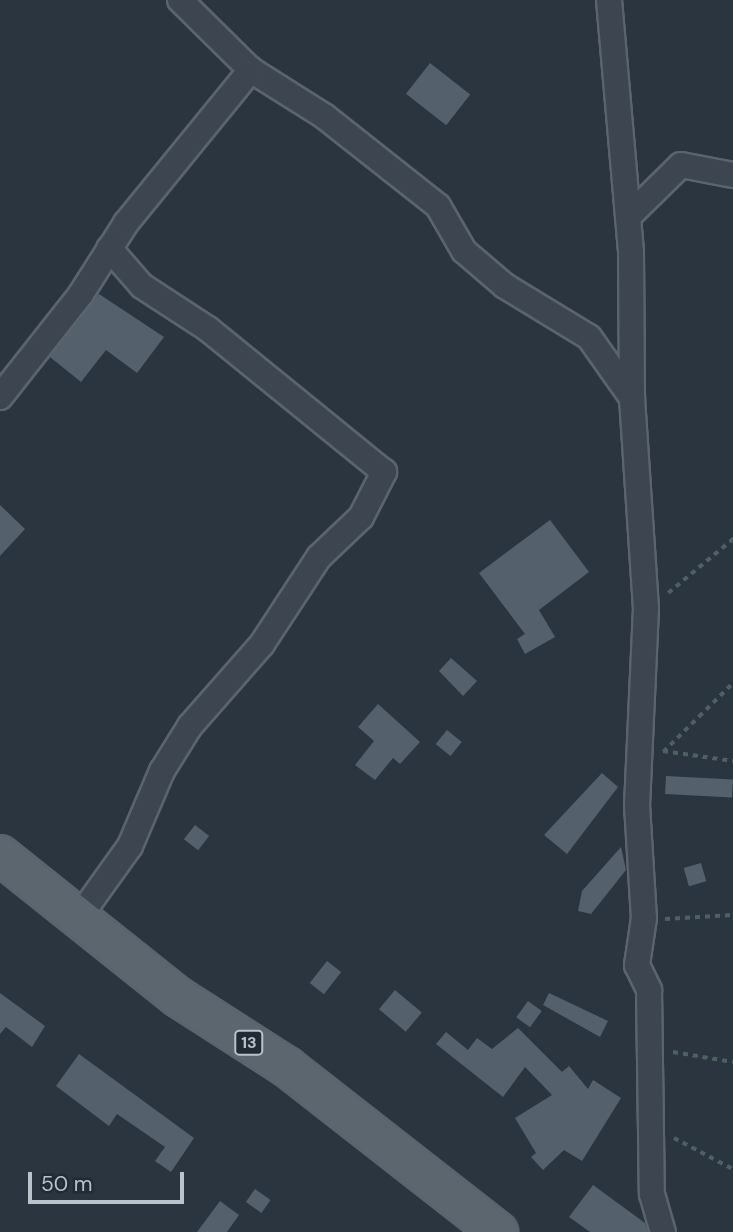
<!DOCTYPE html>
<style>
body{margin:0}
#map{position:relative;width:733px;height:1232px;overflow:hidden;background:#2a3540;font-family:"DM Sans",sans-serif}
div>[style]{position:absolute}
.building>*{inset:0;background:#55606d;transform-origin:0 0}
.path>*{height:3.5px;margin-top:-1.75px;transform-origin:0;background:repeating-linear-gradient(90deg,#4e6062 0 5px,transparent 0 10px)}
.roads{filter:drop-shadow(2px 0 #5b646d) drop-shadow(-2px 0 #5b646d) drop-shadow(0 2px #5b646d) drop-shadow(0 -2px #5b646d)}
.minor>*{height:24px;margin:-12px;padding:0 12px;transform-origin:12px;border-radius:12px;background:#3d4650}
.primary>*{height:38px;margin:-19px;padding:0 19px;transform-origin:19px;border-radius:19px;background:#5c666f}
span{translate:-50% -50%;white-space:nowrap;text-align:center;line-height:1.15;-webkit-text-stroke:5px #222b35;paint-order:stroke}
.shield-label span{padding:2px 5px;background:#222b35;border:2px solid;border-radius:5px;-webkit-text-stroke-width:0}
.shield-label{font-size:16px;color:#bac2ca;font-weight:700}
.scale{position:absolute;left:28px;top:1172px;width:156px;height:32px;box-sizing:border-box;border:4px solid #bac2ca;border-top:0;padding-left:9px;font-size:21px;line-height:24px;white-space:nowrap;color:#bac2ca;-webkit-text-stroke:5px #222b35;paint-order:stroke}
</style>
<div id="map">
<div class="building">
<i style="left:430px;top:63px;width:51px;height:39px;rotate:38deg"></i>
<i style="clip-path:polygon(99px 294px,164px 337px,137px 373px,106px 350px,81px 382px,50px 357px)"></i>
<i style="clip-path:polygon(0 505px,25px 529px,0 556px)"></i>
<i style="clip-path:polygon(550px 520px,589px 572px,539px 610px,555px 637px,525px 654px,517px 639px,525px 634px,479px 573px)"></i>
<i style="clip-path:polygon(451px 658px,477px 681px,463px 696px,439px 671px)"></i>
<i style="clip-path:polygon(378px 704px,420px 742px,400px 764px,393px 758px,375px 780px,355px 765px,374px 741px,358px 727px)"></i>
<i style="left:447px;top:730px;width:19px;height:18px;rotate:39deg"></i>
<i style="clip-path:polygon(602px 773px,618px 787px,567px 854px,544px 835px)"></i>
<i style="left:666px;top:776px;width:67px;height:18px;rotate:3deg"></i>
<i style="left:195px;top:825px;width:18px;height:18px;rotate:38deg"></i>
<i style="clip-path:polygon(621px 847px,626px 870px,591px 914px,578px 911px,582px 891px)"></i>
<i style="left:701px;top:863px;width:19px;height:18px;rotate:74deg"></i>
<i style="left:327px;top:961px;width:18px;height:28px;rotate:38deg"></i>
<i style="left:395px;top:990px;width:35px;height:25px;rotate:40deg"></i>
<i style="clip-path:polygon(0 993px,45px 1026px,32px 1047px,6px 1027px,0 1034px)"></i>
<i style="clip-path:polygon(549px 993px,608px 1021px,600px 1037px,543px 1005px)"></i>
<i style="left:528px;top:1001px;width:17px;height:20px;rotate:36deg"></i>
<i style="clip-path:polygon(518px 1028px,562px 1072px,569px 1066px,588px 1089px,593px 1080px,621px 1098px,582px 1161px,564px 1150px,543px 1170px,531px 1157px,536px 1153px,515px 1118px,552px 1095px,525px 1067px,503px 1097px,436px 1044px,446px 1032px,468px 1050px,477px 1038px,492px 1049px)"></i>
<i style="clip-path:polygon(79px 1054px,194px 1138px,171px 1172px,155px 1161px,165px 1147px,117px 1114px,109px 1126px,56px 1086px)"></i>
<i style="clip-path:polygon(593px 1185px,645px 1223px,648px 1232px,590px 1232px,569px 1217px)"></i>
<i style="left:255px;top:1189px;width:19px;height:16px;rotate:35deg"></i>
<i style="clip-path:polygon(220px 1201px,239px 1215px,227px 1232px,197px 1232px)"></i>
</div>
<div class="path">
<i style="left:668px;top:593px;width:85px;rotate:-39.7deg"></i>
<i style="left:663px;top:751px;width:71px;rotate:8.1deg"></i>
<i style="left:663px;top:752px;width:98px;rotate:-44.6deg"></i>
<i style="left:665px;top:919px;width:68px;rotate:-3.4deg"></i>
<i style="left:673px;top:1052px;width:61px;rotate:9.5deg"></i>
<i style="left:674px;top:1138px;width:67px;rotate:27.7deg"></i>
</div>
<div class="roads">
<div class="minor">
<i style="left:180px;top:0;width:100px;rotate:44.6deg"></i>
<i style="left:251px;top:70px;width:86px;rotate:32.2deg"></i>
<i style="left:324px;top:116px;width:145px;rotate:38.3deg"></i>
<i style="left:438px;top:206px;width:52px;rotate:60deg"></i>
<i style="left:464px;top:251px;width:54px;rotate:40.5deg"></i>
<i style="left:505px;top:286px;width:98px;rotate:31.3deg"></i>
<i style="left:589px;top:337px;width:75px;rotate:54.8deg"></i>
<i style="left:609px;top:0;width:253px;rotate:85deg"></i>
<i style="left:631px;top:252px;width:146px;rotate:89.6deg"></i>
<i style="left:632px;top:398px;width:210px;rotate:86.2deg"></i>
<i style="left:646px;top:608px;width:197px;rotate:92.6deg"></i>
<i style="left:637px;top:805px;width:113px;rotate:86.5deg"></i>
<i style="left:644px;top:918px;width:48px;rotate:98.5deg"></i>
<i style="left:637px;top:965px;width:28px;rotate:64deg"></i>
<i style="left:649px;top:990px;width:204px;rotate:89.2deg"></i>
<i style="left:652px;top:1194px;width:40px;rotate:74deg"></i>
<i style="left:628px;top:217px;width:74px;rotate:-44.5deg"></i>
<i style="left:681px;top:165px;width:53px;rotate:10.9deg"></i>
<i style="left:0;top:397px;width:131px;rotate:-51.8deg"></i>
<i style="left:81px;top:294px;width:84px;rotate:-57.6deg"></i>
<i style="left:126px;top:223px;width:198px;rotate:-50.8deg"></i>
<i style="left:77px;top:920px;width:91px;rotate:-54.4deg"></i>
<i style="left:130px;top:846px;width:82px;rotate:-66.9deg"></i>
<i style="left:162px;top:771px;width:53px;rotate:-58.1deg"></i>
<i style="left:190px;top:726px;width:109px;rotate:-48.7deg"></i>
<i style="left:262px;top:644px;width:104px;rotate:-56.8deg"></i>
<i style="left:319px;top:557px;width:58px;rotate:-43.6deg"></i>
<i style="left:361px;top:517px;width:51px;rotate:-62.9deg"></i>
<i style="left:384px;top:472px;width:227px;rotate:-140.9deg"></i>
<i style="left:208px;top:329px;width:79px;rotate:-146.9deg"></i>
<i style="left:142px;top:286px;width:50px;rotate:-131deg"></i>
</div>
<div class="primary">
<i style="left:0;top:855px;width:228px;rotate:38.6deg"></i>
<i style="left:178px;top:997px;width:130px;rotate:32.7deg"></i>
<i style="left:287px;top:1067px;width:268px;rotate:38deg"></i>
</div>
</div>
<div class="shield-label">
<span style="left:249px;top:1043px">13</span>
</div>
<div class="scale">50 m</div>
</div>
